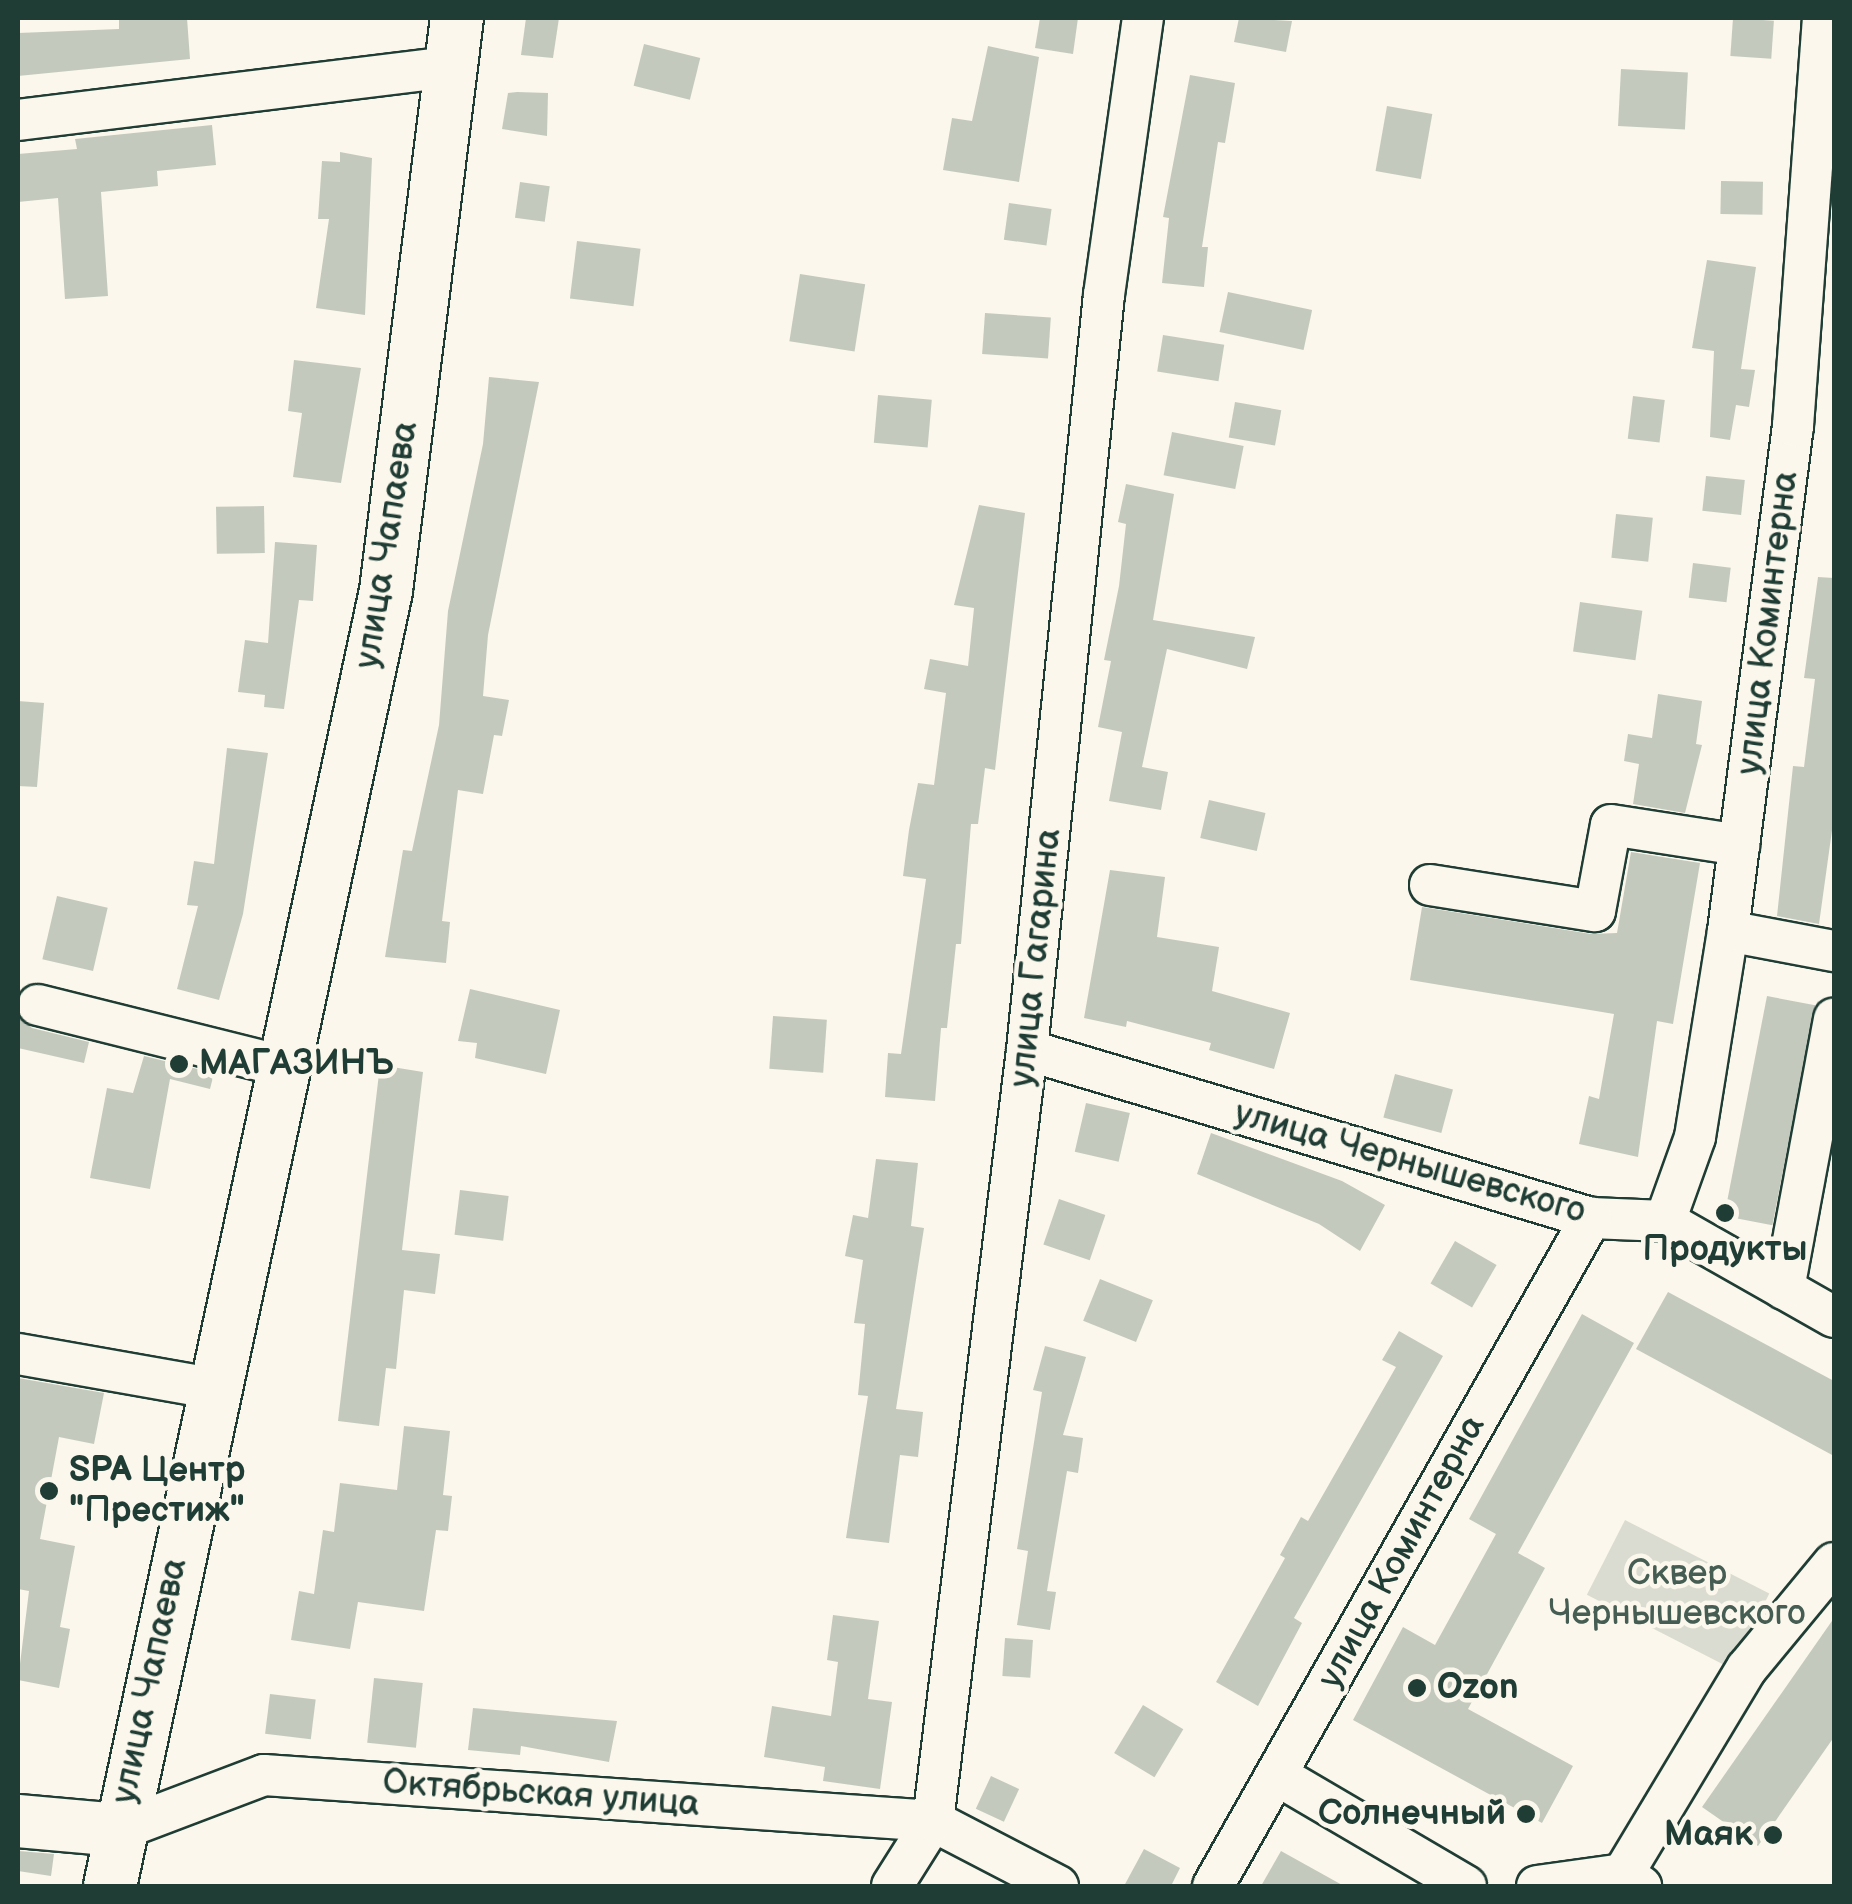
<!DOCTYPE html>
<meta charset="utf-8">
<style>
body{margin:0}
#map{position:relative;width:1852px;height:1904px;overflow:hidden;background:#fbf7ec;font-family:"Balsamiq Sans",sans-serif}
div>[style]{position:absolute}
.green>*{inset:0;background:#dbdcd1;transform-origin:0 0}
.building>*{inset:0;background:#c4c9be;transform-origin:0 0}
.roads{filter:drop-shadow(2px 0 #1f3d34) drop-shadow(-2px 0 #1f3d34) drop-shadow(0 2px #1f3d34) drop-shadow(0 -2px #1f3d34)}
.minor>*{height:40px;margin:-20px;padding:0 20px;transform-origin:20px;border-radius:20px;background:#fbf7ec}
.major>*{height:52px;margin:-26px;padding:0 26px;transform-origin:26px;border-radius:26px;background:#fbf7ec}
.dots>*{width:28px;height:28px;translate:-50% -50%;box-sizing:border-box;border:5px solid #fbf7ec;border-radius:50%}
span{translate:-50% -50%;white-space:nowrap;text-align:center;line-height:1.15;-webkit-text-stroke:9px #fbf7ec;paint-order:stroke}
.street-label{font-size:35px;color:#1f3d34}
.poi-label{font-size:35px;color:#1f3d34;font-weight:700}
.left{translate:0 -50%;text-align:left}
.right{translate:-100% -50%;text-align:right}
.park-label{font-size:35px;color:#455d53}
.frame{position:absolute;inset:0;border:20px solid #1f3d34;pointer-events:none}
</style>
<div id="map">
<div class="green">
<i style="left:1625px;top:1520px;width:162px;height:84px;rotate:27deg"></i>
</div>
<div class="building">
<i style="clip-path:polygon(119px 18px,187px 18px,190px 59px,18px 76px,18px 33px,119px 29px)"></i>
<i style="clip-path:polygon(526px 18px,559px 18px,553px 58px,521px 55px)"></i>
<i style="clip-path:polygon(1040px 18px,1078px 18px,1073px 54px,1035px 48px)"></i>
<i style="clip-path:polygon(1239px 18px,1292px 21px,1286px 52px,1234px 42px)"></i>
<i style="left:1733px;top:18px;width:41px;height:38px;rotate:4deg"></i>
<i style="left:644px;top:44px;width:58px;height:43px;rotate:14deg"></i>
<i style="clip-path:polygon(988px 46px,1039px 57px,1019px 182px,943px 170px,952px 118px,972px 121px)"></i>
<i style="left:1621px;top:69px;width:67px;height:57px;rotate:3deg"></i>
<i style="clip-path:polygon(1190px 75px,1235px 83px,1225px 143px,1218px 142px,1202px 247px,1208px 247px,1204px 287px,1162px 283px,1169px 218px,1163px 217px)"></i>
<i style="clip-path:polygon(517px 92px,548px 93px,547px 136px,502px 129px,508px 93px)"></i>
<i style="left:1387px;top:106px;width:46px;height:66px;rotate:10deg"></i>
<i style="clip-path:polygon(212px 125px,216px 165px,157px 171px,158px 186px,101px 192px,108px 296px,65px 299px,58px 198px,18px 202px,18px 154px,77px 149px,75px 139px)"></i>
<i style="clip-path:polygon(340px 152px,372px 158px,365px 315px,316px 308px,329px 219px,318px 219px,322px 161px,340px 162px)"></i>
<i style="left:1721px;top:181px;width:42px;height:33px;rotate:1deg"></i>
<i style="left:520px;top:182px;width:30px;height:36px;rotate:8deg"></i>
<i style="left:1009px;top:203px;width:43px;height:37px;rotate:8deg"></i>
<i style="left:577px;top:241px;width:64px;height:58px;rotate:7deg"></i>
<i style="clip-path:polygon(1707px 260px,1756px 267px,1741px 369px,1755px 370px,1749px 407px,1736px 405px,1730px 440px,1710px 437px,1714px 351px,1692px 348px)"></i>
<i style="left:800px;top:274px;width:66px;height:68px;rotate:9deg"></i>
<i style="left:1228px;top:292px;width:86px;height:41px;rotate:12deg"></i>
<i style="left:985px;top:313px;width:66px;height:41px;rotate:4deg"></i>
<i style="left:1163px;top:335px;width:62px;height:37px;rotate:9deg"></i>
<i style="clip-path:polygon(294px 360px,361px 368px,341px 483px,293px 477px,302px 413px,288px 411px)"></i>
<i style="clip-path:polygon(489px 377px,539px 382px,488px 635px,483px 696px,509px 700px,502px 736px,494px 735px,483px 794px,458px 790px,442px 921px,450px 922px,446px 963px,385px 957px,403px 850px,412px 851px,439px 725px,448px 611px,483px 444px)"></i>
<i style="left:878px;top:395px;width:54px;height:48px;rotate:5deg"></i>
<i style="left:1633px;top:396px;width:32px;height:43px;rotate:7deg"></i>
<i style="left:1235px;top:402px;width:47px;height:36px;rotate:10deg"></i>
<i style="left:1172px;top:432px;width:73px;height:44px;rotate:11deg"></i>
<i style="left:1706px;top:476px;width:39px;height:35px;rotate:6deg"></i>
<i style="clip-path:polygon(1126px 484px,1174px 494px,1153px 620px,1255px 637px,1247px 669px,1167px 649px,1142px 767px,1168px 772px,1161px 810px,1109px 801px,1122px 732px,1098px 727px,1111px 661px,1104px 660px,1119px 586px,1126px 524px,1118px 522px)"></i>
<i style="clip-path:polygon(979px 505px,1025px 513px,995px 770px,985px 768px,978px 824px,971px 824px,961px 944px,956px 944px,947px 1028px,941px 1028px,935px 1101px,885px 1097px,888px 1053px,901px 1054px,926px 879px,903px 876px,909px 830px,918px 783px,934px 785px,946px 693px,924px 689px,930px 659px,968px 666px,974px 608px,954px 605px)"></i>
<i style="left:264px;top:506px;width:47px;height:48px;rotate:89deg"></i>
<i style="left:1616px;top:514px;width:37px;height:44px;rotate:6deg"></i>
<i style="clip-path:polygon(275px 542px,317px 545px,313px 601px,299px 600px,284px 709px,264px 707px,265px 695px,238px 692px,245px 640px,268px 643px)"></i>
<i style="left:1693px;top:563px;width:38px;height:35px;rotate:7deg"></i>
<i style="clip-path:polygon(1818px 577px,1834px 578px,1834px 816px,1819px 924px,1777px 916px,1793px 766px,1804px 767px,1815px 679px,1804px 678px)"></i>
<i style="left:1580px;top:602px;width:63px;height:50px;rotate:8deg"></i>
<i style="clip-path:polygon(1658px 694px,1702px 701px,1696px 744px,1702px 745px,1685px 813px,1633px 804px,1639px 764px,1624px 761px,1628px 734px,1652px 738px)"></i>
<i style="clip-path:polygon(18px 701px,44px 703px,37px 787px,18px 786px)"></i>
<i style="clip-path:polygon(227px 748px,268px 753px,243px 914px,219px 1000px,177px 989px,198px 906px,187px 905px,194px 861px,214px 864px)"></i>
<i style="left:1209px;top:800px;width:58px;height:39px;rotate:13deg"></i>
<i style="clip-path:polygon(1631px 852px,1700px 863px,1673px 1024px,1657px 1021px,1638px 1157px,1579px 1144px,1589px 1096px,1599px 1099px,1614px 1014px,1410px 980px,1422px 907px,1591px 934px,1617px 933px)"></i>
<i style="clip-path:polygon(1110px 870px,1165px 877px,1157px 937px,1219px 947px,1212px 991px,1290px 1013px,1274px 1069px,1209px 1050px,1211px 1043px,1127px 1021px,1126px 1027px,1084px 1018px)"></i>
<i style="left:57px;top:896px;width:52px;height:65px;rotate:13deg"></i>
<i style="clip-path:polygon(470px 989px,560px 1010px,546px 1074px,475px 1058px,477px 1043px,458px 1041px)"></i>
<i style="left:1767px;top:996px;width:49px;height:224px;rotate:11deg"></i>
<i style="clip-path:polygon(18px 1016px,32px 1028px,89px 1042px,84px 1063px,18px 1048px)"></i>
<i style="left:773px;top:1016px;width:54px;height:53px;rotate:4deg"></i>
<i style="clip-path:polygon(144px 1056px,214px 1073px,210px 1089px,170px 1079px,150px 1189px,90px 1178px,107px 1088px,133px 1093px)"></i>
<i style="clip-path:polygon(380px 1065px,423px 1072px,402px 1250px,440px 1254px,435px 1294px,404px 1290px,396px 1369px,386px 1368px,379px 1426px,338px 1421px)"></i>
<i style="left:1395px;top:1074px;width:60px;height:45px;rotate:15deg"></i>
<i style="left:1086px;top:1103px;width:45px;height:50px;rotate:13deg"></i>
<i style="clip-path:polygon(1211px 1133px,1342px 1181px,1385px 1205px,1360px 1251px,1319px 1224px,1197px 1174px)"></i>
<i style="clip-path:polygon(876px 1159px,918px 1163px,911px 1226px,924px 1228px,896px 1409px,923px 1412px,918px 1457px,900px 1455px,889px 1543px,846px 1538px,868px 1396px,858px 1395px,865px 1324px,854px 1323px,863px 1260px,845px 1256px,853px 1215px,868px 1218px)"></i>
<i style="left:460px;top:1190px;width:49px;height:45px;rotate:7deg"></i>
<i style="left:1059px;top:1199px;width:49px;height:48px;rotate:19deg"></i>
<i style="left:1455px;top:1241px;width:48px;height:49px;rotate:30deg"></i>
<i style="left:1100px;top:1279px;width:57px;height:45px;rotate:22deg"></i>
<i style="clip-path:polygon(1668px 1292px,1834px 1381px,1834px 1456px,1636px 1349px)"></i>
<i style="clip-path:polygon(1582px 1314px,1634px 1343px,1518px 1553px,1545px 1568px,1468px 1709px,1573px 1766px,1542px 1823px,1353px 1720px,1403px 1627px,1435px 1645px,1496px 1534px,1469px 1519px)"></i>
<i style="clip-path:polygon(1399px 1331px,1443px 1356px,1294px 1618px,1302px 1623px,1258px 1706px,1216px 1682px,1285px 1558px,1280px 1555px,1301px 1517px,1308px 1521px,1396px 1367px,1382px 1360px)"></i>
<i style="clip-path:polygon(1045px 1346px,1086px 1357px,1063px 1435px,1083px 1438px,1078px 1473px,1067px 1471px,1047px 1591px,1056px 1592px,1050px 1630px,1017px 1625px,1028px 1551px,1017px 1549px,1042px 1392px,1033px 1390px)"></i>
<i style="clip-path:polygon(18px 1378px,104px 1393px,94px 1444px,59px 1437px,40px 1539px,75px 1546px,60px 1627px,70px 1629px,59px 1688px,18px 1680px,29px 1591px,18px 1589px)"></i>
<i style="clip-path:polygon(404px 1426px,450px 1431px,443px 1495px,452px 1496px,448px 1531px,436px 1530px,424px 1611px,358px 1602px,350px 1649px,291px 1640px,299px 1591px,314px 1594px,323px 1530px,334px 1532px,340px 1483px,397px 1490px)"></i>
<i style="clip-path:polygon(833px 1615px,879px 1621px,868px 1699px,892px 1702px,880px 1789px,823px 1781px,825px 1767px,764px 1757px,772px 1706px,831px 1716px,838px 1662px,827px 1660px)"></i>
<i style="clip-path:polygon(1834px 1618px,1834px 1737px,1758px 1846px,1702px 1807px)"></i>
<i style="left:1005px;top:1638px;width:28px;height:38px;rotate:4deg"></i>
<i style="left:374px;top:1678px;width:49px;height:65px;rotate:6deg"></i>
<i style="left:270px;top:1694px;width:46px;height:40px;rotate:7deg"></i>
<i style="left:1143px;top:1705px;width:47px;height:56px;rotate:31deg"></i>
<i style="clip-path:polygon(473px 1708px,617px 1721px,609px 1762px,521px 1746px,520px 1755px,468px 1750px)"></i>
<i style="left:991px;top:1776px;width:31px;height:36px;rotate:25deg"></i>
<i style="clip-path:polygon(1144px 1849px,1180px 1868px,1171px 1886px,1124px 1886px)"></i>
<i style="clip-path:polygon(19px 1851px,54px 1854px,51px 1876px,18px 1871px)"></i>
<i style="clip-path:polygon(1281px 1851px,1344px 1886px,1261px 1886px)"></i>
</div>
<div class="roads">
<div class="minor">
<i style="left:18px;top:120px;width:436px;rotate:-7deg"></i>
<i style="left:1430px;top:885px;width:167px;rotate:9deg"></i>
<i style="left:1595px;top:911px;width:87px;rotate:-79.5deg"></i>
<i style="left:1611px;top:825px;width:130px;rotate:8.9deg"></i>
<i style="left:1728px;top:931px;width:108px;rotate:10.7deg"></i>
<i style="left:38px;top:1005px;width:252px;rotate:14deg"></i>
<i style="left:1027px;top:1050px;width:588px;rotate:16.59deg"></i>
<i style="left:1591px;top:1218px;width:74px;rotate:2.3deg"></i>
<i style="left:1665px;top:1221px;width:194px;rotate:29.6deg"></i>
<i style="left:1665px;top:1221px;width:89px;rotate:-70.3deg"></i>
<i style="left:1695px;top:1137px;width:209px;rotate:-80.9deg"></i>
<i style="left:1728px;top:931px;width:509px;rotate:-82.67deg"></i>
<i style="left:1793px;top:426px;width:409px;rotate:-85.8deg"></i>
<i style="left:1784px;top:1289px;width:275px;rotate:-79.5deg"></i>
<i style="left:18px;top:1354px;width:196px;rotate:10deg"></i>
<i style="left:1277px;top:1775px;width:219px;rotate:30.4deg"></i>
<i style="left:119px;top:1830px;width:155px;rotate:-20.8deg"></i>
<i style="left:264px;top:1775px;width:671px;rotate:3.93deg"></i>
<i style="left:933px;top:1821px;width:141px;rotate:27.5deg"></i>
<i style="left:1623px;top:1874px;width:240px;rotate:-59deg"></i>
<i style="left:1747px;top:1668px;width:136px;rotate:-50.4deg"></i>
<i style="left:892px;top:1886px;width:77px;rotate:-57.8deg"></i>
<i style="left:933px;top:1821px;width:777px;rotate:-83.05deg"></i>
<i style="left:1027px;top:1050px;width:759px;rotate:-84.18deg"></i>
<i style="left:1104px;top:295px;width:280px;rotate:-82deg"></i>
<i style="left:1213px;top:1886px;width:768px;rotate:-60.5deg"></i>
<i style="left:1537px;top:1886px;width:87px;rotate:-7.9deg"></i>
<i style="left:1623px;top:1874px;width:22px;rotate:34deg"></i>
</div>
<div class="major">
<i style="left:18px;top:1821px;width:101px;rotate:5.1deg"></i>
<i style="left:110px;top:1886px;width:1324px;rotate:-77.97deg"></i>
<i style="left:386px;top:591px;width:577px;rotate:-82.94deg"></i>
</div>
</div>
<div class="dots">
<i style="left:179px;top:1064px;background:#1f3d34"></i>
<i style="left:1725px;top:1213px;background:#1f3d34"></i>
<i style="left:49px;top:1491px;background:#1f3d34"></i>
<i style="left:1417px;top:1688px;background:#1f3d34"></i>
<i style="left:1526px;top:1814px;background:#1f3d34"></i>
<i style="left:1773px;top:1835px;background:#1f3d34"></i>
</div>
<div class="street-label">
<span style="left:387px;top:545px;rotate:-81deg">улица Чапаева</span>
<span style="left:1768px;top:623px;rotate:-83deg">улица Коминтерна</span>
<span style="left:1036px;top:958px;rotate:-84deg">улица Гагарина</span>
<span style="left:1410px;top:1163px;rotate:16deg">улица Чернышевского</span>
<span style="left:1402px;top:1552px;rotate:-61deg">улица Коминтерна</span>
<span style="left:150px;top:1681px;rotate:-78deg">улица Чапаева</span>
<span style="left:541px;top:1794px;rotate:4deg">Октябрьская улица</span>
</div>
<div class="poi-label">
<span class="left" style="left:199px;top:1064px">МАГАЗИНЪ</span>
<span style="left:1725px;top:1250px">Продукты</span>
<span class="left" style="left:69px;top:1491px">SPA Центр<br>"Престиж"</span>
<span class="left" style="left:1437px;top:1688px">Ozon</span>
<span class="right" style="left:1506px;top:1814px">Солнечный</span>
<span class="right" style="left:1753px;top:1835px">Маяк</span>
</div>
<div class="park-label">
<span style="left:1677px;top:1594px">Сквер<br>Чернышевского</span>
</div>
<div class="frame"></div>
</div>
